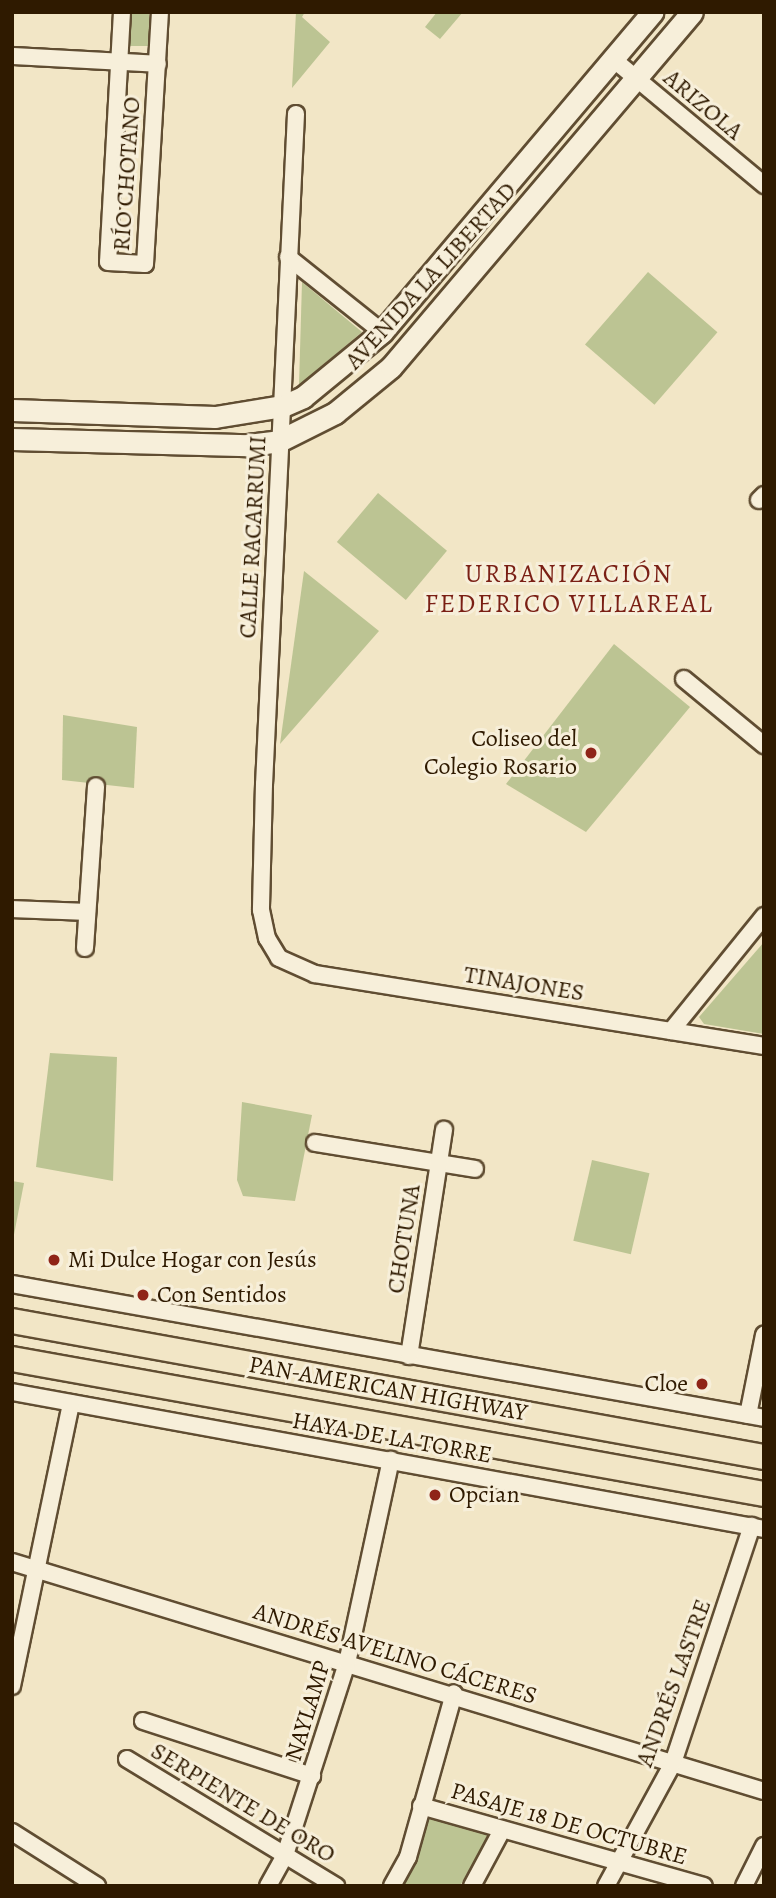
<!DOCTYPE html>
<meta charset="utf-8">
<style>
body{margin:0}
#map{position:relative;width:776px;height:1898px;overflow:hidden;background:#f2e6c6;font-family:Alegreya,serif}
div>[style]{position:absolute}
.green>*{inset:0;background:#bcc493;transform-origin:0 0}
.roads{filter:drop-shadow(2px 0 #604d32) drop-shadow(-2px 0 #604d32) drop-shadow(0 2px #604d32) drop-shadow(0 -2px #604d32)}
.minor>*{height:16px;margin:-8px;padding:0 8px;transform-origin:8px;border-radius:8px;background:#f7efda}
.secondary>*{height:21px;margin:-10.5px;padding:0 10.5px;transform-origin:10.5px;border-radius:10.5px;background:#f7efda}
.primary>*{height:24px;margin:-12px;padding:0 12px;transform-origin:12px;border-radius:12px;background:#f2e6c6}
.dots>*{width:19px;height:19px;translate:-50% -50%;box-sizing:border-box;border:4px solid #f7efda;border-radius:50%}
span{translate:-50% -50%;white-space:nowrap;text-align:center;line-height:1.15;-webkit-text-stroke:6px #f7efda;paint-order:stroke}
.street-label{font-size:24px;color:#2f1a00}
.poi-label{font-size:24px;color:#2f1a00}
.right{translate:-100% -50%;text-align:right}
.left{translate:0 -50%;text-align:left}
.neighbourhood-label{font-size:26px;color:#7a1f14;letter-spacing:2px}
.frame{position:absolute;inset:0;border:14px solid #2f1a00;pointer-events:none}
</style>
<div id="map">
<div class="green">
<i style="left:128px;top:12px;width:21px;height:34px"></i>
<i style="clip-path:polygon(296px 12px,305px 12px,302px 17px,330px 42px,292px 88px)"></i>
<i style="clip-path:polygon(437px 12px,463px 12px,440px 39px,425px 27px)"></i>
<i style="left:648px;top:272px;width:92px;height:96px;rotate:41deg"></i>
<i style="clip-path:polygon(302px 282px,362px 332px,299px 385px)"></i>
<i style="left:378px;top:493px;width:90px;height:64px;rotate:40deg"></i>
<i style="clip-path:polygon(304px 571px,379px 631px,280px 744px)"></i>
<i style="clip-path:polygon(614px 644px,690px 707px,586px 832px,506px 784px)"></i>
<i style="clip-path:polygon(63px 715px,137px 727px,134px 788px,62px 780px)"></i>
<i style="clip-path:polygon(764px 942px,764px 1034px,704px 1024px,699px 1017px)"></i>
<i style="clip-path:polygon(50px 1053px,117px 1057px,113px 1181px,36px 1167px)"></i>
<i style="clip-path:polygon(242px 1102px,312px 1115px,295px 1201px,243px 1196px,237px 1180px)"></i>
<i style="left:592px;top:1160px;width:59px;height:83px;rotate:13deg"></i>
<i style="clip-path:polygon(12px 1181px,24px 1183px,12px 1245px)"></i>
<i style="clip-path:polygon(428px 1809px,491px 1832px,460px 1886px,398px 1886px)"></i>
</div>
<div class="roads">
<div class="minor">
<i style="left:122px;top:12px;width:250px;rotate:93.2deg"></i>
<i style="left:108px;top:262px;width:37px;rotate:3deg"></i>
<i style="left:145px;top:264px;width:252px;rotate:-86.6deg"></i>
<i style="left:12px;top:56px;width:146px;rotate:3.1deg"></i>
<i style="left:613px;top:59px;width:197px;rotate:39.8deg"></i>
<i style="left:296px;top:114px;width:671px;rotate:92.73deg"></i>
<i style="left:264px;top:784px;width:126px;rotate:91.4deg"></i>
<i style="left:261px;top:910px;width:29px;rotate:78deg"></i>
<i style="left:267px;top:938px;width:23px;rotate:59deg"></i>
<i style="left:279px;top:958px;width:39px;rotate:24deg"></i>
<i style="left:315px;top:974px;width:455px;rotate:9.1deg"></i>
<i style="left:288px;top:257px;width:120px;rotate:38.6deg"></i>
<i style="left:759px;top:500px;width:7px;rotate:-45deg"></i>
<i style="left:684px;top:679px;width:104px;rotate:39.5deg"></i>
<i style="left:12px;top:909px;width:75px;rotate:2.3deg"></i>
<i style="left:85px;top:948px;width:162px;rotate:-86.1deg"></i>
<i style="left:671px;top:1031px;width:148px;rotate:-51deg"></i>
<i style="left:315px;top:1143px;width:162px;rotate:9.2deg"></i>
<i style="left:12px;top:1284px;width:764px;rotate:10.1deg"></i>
<i style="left:409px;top:1356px;width:229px;rotate:-81.2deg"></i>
<i style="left:12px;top:1392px;width:764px;rotate:10.32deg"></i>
<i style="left:748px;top:1415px;width:82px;rotate:-78.7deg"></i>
<i style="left:12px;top:1562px;width:786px;rotate:16.94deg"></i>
<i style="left:12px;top:1686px;width:289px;rotate:-78.2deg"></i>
<i style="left:143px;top:1721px;width:178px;rotate:18deg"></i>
<i style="left:127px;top:1759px;width:245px;rotate:31.3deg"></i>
<i style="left:421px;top:1806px;width:294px;rotate:15.8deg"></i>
<i style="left:12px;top:1832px;width:101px;rotate:32.4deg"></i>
<i style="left:268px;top:1886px;width:35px;rotate:-61deg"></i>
<i style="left:285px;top:1855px;width:202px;rotate:-72.1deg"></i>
<i style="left:347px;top:1663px;width:208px;rotate:-77.8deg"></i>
<i style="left:392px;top:1886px;width:33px;rotate:-61deg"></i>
<i style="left:408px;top:1857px;width:170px;rotate:-74.3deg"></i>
<i style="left:472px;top:1886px;width:64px;rotate:-61.8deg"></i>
<i style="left:606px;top:1886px;width:140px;rotate:-61.4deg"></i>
<i style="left:673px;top:1763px;width:250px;rotate:-71.6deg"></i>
<i style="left:744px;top:1886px;width:45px;rotate:-63.4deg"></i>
</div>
<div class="secondary">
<i style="left:12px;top:410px;width:203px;rotate:2deg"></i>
<i style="left:215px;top:417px;width:69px;rotate:-9.2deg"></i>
<i style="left:283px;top:406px;width:22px;rotate:-24deg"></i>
<i style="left:303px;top:397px;width:102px;rotate:-39.4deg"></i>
<i style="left:382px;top:332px;width:419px;rotate:-49.8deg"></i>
<i style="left:12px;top:439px;width:236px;rotate:1.5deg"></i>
<i style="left:248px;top:445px;width:31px;rotate:-7deg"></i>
<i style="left:279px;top:441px;width:63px;rotate:-26.6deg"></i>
<i style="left:335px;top:413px;width:72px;rotate:-39.4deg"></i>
<i style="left:391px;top:367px;width:465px;rotate:-49.7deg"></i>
</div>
<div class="primary">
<i style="left:12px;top:1321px;width:764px;rotate:10.25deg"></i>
<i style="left:12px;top:1359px;width:764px;rotate:10.18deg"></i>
</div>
</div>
<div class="dots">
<i style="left:591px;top:753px;background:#8f2418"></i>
<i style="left:54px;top:1260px;background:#8f2418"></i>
<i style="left:143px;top:1295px;background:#8f2418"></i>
<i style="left:702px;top:1384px;background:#8f2418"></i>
<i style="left:435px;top:1495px;background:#8f2418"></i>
</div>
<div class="street-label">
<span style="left:703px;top:105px;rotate:40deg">ARIZOLA</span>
<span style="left:127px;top:174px;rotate:-86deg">RÍO CHOTANO</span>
<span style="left:431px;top:276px;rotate:-48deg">AVENIDA LA LIBERTAD</span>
<span style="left:253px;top:537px;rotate:-87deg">CALLE RACARRUMI</span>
<span style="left:524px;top:984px;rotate:9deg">TINAJONES</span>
<span style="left:404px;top:1239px;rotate:-81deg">CHOTUNA</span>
<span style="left:388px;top:1389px;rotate:10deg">PAN-AMERICAN HIGHWAY</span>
<span style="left:392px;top:1438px;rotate:10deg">HAYA DE LA TORRE</span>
<span style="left:395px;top:1654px;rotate:17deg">ANDRÉS AVELINO CÁCERES</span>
<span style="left:674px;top:1683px;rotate:-70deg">ANDRÉS LASTRE</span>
<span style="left:308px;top:1711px;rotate:-73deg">NAYLAMP</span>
<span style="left:243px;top:1803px;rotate:31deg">SERPIENTE DE ORO</span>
<span style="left:569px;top:1824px;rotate:16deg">PASAJE 18 DE OCTUBRE</span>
</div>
<div class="poi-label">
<span class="right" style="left:577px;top:753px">Coliseo del<br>Colegio Rosario</span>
<span class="left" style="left:68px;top:1260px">Mi Dulce Hogar con Jesús</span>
<span class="left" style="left:157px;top:1295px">Con Sentidos</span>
<span class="right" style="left:688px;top:1384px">Cloe</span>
<span class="left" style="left:449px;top:1495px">Opcian</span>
</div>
<div class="neighbourhood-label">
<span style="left:569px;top:589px">URBANIZACIÓN<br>FEDERICO VILLAREAL</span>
</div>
<div class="frame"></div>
</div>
